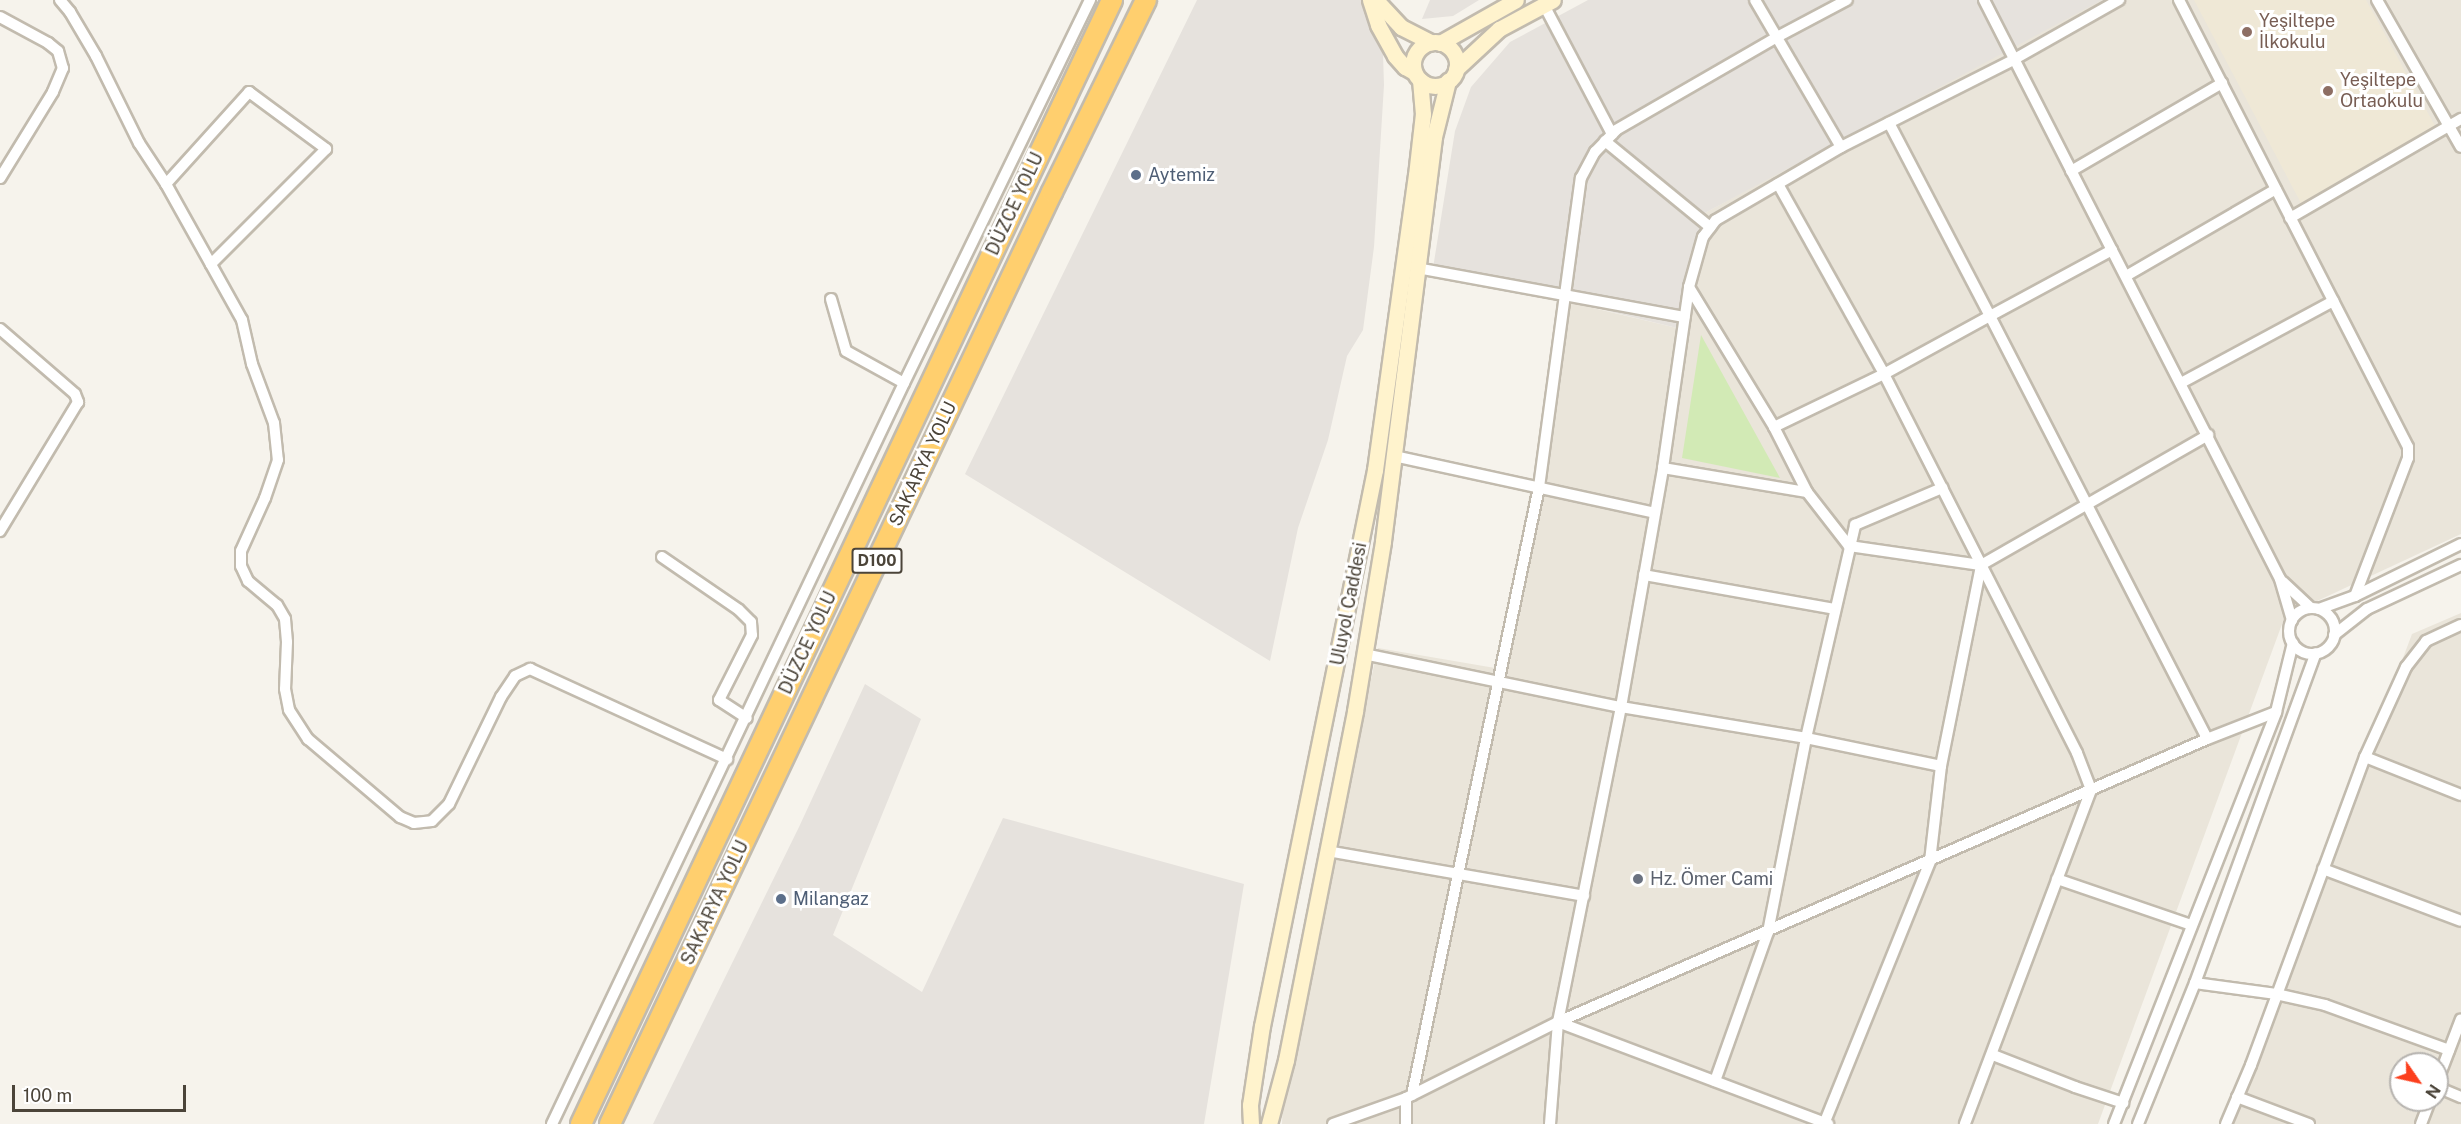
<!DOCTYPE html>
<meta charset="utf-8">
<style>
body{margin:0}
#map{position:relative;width:2461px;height:1124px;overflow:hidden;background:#f6f3ec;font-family:"Public Sans",sans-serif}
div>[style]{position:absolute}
.residential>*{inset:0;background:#eae5da}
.industrial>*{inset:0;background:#e6e2dd}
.education>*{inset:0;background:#efe8d6}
.green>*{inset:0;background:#d2eab5}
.roads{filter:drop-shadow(2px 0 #c2bbae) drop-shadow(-2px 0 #c2bbae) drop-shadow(0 2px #c2bbae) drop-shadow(0 -2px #c2bbae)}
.street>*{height:10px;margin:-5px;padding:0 5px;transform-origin:5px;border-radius:5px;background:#fff}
.street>.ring{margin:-5px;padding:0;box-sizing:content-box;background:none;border:10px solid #fff;border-radius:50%}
.secondary>*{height:15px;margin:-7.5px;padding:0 7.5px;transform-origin:7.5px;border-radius:7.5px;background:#fff3cd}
.secondary>.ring{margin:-7.5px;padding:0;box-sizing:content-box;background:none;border:15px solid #fff3cd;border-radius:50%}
.highway>*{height:20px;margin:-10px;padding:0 10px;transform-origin:10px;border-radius:10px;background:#ffcf6e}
.dots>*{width:16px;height:16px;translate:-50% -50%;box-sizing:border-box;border:3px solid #fff;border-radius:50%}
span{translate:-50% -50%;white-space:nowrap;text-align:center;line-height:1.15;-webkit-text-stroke:6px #fff;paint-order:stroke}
.shield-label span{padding:2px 4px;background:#fff;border:2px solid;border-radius:4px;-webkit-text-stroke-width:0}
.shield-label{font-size:16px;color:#4b4439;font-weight:700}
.education-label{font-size:18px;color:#785e54}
.left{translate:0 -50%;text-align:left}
.service-label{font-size:18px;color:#4e5e75}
.street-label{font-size:18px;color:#4b4439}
.worship-label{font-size:18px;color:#5b616d}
.north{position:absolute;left:2389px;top:1052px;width:60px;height:60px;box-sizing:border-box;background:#fff;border:2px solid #b7b4b0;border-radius:50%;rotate:124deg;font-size:16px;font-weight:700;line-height:24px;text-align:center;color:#4b4439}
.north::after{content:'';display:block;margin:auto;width:21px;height:27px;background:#fc3f1d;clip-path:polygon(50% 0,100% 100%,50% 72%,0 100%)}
.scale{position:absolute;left:12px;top:1085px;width:174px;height:27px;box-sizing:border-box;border:3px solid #4b4439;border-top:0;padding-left:8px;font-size:18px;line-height:21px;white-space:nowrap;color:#4b4439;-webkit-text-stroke:4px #fff;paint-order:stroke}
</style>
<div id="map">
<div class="residential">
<i style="clip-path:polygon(2093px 0,2461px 0,2461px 534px,2285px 616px,2098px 1124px,1282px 1124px,1284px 1067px,1378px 648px,1495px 668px,1568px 302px,1677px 328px,1703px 214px)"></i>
<i style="clip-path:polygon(evenodd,2461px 613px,2461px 1124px,2228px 1124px,2412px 634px,2461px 613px,2401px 1064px,2437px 1064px,2437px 1100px,2401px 1100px,2401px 1064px)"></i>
</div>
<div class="industrial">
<i style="clip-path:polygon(1197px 0,1361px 0,1383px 54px,1384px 85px,1374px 247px,1363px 330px,1347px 356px,1328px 440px,1298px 528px,1270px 661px,965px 474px)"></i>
<i style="clip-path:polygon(1430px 0,1479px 0,1453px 16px,1422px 19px)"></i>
<i style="clip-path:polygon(1588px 0,2102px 0,1703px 214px,1677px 328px,1433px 268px,1455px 131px,1471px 87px,1510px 42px)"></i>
<i style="clip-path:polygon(865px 684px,921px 719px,833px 935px,922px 992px,1003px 818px,1244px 884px,1204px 1124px,653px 1124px,799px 827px)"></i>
</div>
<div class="education">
<i style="clip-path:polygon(2194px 0,2366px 0,2440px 135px,2303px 207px)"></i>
</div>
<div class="green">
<i style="clip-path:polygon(1701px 335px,1780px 478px,1682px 458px)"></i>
</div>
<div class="roads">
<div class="street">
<i style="left:60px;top:0;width:16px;rotate:50deg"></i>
<i style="left:70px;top:12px;width:51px;rotate:59.4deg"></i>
<i style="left:96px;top:56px;width:97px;rotate:63.7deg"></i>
<i style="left:139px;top:143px;width:49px;rotate:56.6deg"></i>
<i style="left:166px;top:184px;width:156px;rotate:60.8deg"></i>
<i style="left:242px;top:320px;width:45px;rotate:77.2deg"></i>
<i style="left:252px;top:364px;width:63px;rotate:69.6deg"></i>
<i style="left:274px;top:423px;width:37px;rotate:84deg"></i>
<i style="left:278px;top:460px;width:40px;rotate:108.9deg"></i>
<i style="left:265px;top:498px;width:58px;rotate:114.4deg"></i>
<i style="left:241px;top:551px;width:15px;rotate:90deg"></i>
<i style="left:241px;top:566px;width:17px;rotate:65deg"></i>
<i style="left:248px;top:581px;width:38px;rotate:40deg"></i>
<i style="left:277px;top:605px;width:16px;rotate:60deg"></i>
<i style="left:285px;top:619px;width:23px;rotate:85deg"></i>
<i style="left:287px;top:642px;width:47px;rotate:92.4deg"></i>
<i style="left:285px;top:689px;width:21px;rotate:79deg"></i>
<i style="left:289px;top:710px;width:35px;rotate:57deg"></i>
<i style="left:308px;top:739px;width:121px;rotate:40.3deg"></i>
<i style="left:400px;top:817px;width:15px;rotate:23deg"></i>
<i style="left:414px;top:823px;width:18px;rotate:-6deg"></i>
<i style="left:432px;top:821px;width:24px;rotate:-45deg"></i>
<i style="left:449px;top:804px;width:119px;rotate:-64.1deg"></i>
<i style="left:501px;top:697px;width:25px;rotate:-56deg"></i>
<i style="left:515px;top:676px;width:17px;rotate:-25deg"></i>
<i style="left:530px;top:669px;width:217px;rotate:24.6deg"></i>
<i style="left:1755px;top:0;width:170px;rotate:59.7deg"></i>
<i style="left:1984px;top:0;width:650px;rotate:62.92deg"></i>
<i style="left:2280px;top:579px;width:43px;rotate:73.7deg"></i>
<i style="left:2179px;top:0;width:502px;rotate:62.87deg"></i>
<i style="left:2408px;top:447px;width:11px;rotate:90deg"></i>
<i style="left:2408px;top:458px;width:148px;rotate:111deg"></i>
<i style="left:2377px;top:0;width:169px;rotate:60.3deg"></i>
<i style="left:1544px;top:5px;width:146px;rotate:62.2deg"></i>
<i style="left:0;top:17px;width:55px;rotate:28.4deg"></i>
<i style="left:48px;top:43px;width:13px;rotate:39deg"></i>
<i style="left:58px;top:51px;width:18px;rotate:74deg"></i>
<i style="left:63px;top:68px;width:26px;rotate:113deg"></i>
<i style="left:53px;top:92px;width:101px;rotate:121.6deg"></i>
<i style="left:1605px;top:141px;width:136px;rotate:39.3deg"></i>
<i style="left:2071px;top:171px;width:175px;rotate:-30.2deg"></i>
<i style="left:166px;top:184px;width:124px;rotate:-47.9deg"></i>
<i style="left:249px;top:92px;width:96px;rotate:36.5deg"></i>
<i style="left:326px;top:149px;width:163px;rotate:135deg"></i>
<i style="left:1778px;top:184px;width:218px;rotate:60.8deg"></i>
<i style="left:1884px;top:374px;width:425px;rotate:63deg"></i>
<i style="left:2077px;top:753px;width:40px;rotate:69deg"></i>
<i style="left:2091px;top:790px;width:357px;rotate:110.7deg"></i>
<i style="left:2290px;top:218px;width:198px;rotate:-30.1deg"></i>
<i style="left:2112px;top:250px;width:139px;rotate:151.6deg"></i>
<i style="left:1990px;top:316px;width:475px;rotate:62.8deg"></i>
<i style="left:1417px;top:268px;width:272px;rotate:10.4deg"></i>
<i style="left:2126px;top:276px;width:173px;rotate:-30.1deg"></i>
<i style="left:1689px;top:287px;width:164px;rotate:58.7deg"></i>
<i style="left:1774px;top:427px;width:122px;rotate:-25.7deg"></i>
<i style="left:1884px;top:374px;width:121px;rotate:-28.7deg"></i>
<i style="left:1990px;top:316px;width:218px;rotate:-117.6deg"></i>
<i style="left:831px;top:299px;width:54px;rotate:73.9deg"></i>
<i style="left:846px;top:351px;width:66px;rotate:28.9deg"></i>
<i style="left:0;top:329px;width:99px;rotate:40.9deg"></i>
<i style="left:75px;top:394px;width:9px;rotate:69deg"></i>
<i style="left:78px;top:402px;width:151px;rotate:121.2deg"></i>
<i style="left:2181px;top:383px;width:173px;rotate:-28.3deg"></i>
<i style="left:1774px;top:427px;width:73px;rotate:63.1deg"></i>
<i style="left:1807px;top:492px;width:68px;rotate:52.1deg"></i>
<i style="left:1849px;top:546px;width:133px;rotate:8.2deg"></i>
<i style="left:1981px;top:565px;width:262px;rotate:-29.8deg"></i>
<i style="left:1394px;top:456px;width:267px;rotate:12.3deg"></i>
<i style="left:1663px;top:468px;width:146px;rotate:9.5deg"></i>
<i style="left:662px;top:557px;width:93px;rotate:34.5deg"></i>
<i style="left:739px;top:610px;width:17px;rotate:45deg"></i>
<i style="left:751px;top:622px;width:13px;rotate:86deg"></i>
<i style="left:752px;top:635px;width:73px;rotate:116.9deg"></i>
<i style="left:719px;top:700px;width:33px;rotate:33deg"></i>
<i style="left:1644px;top:575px;width:194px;rotate:10.1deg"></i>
<i style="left:2283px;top:582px;width:38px;rotate:43deg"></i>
<i class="ring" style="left:2289px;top:608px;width:36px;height:36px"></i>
<i style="left:2319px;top:609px;width:38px;rotate:-20deg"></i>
<i style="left:2355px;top:596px;width:118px;rotate:-26.1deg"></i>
<i style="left:2334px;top:635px;width:42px;rotate:-38.2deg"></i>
<i style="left:2367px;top:609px;width:104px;rotate:-25.1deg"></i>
<i style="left:1364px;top:654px;width:262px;rotate:11.7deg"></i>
<i style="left:1621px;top:707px;width:188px;rotate:9.5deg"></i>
<i style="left:1806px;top:738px;width:138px;rotate:11.7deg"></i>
<i style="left:2365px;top:757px;width:103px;rotate:21.6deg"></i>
<i style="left:1327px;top:851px;width:261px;rotate:9.9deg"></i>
<i style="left:2323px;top:869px;width:147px;rotate:20.6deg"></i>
<i style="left:2057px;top:879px;width:142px;rotate:18.9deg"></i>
<i style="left:2195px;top:983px;width:82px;rotate:7.7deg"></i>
<i style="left:2276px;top:994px;width:50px;rotate:12.7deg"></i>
<i style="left:2325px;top:1005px;width:132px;rotate:19.9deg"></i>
<i style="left:1558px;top:1022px;width:289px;rotate:20.7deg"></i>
<i style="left:1993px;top:1055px;width:88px;rotate:21.3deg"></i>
<i style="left:2075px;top:1087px;width:51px;rotate:18.4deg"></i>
<i style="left:1715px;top:1081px;width:158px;rotate:-70.4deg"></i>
<i style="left:1768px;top:932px;width:198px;rotate:-78.9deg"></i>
<i style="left:1806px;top:738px;width:219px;rotate:-77deg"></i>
<i style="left:1855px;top:525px;width:95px;rotate:-23deg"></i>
<i style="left:2437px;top:1082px;width:67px;rotate:-69.1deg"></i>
<i style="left:2437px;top:1087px;width:26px;rotate:23deg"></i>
<i style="left:1412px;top:1095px;width:621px;rotate:-78.2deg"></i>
<i style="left:1539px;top:487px;width:312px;rotate:-82.3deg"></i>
<i style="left:1581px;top:178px;width:30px;rotate:-62deg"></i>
<i style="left:1595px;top:152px;width:30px;rotate:-46deg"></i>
<i style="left:1616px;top:130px;width:186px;rotate:-30deg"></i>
<i style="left:1777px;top:37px;width:79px;rotate:-27.9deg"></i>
<i style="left:2237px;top:1097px;width:77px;rotate:20.6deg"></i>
<i style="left:552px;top:1124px;width:820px;rotate:-64.59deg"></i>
<i style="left:904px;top:383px;width:426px;rotate:-64.1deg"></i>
<i style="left:1333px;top:1124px;width:77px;rotate:-19.6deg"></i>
<i style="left:1406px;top:1098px;width:170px;rotate:-26.6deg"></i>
<i style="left:1558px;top:1022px;width:708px;rotate:-23.56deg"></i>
<i style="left:2207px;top:739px;width:74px;rotate:-21.4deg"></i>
<i style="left:1406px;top:1124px;width:26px;rotate:-90deg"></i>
<i style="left:1550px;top:1124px;width:102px;rotate:-85.5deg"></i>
<i style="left:1558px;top:1022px;width:321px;rotate:-78.7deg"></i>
<i style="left:1621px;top:707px;width:243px;rotate:-80deg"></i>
<i style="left:1663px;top:468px;width:183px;rotate:-81.8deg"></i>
<i style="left:1689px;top:287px;width:52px;rotate:-74.4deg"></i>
<i style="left:1703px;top:237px;width:21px;rotate:-53deg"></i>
<i style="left:1716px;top:220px;width:145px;rotate:-30.3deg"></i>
<i style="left:1841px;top:147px;width:193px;rotate:-26.8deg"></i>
<i style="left:2013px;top:60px;width:122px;rotate:-29.5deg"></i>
<i style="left:1824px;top:1124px;width:284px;rotate:-68deg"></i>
<i style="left:1930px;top:861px;width:96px;rotate:-83.4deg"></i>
<i style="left:1941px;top:766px;width:205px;rotate:-78.7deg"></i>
<i style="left:2114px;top:1124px;width:443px;rotate:-68.5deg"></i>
<i style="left:2276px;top:712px;width:71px;rotate:-76.2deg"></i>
<i style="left:2138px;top:1124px;width:152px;rotate:-68deg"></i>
<i style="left:2195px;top:983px;width:351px;rotate:-69.9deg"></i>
<i style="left:2226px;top:1124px;width:64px;rotate:-67deg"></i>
<i style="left:2251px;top:1065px;width:328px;rotate:-69.7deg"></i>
<i style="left:2365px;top:757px;width:99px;rotate:-65.5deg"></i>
<i style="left:2406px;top:667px;width:33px;rotate:-52deg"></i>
<i style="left:2426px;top:641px;width:38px;rotate:-25deg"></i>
<i style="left:2421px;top:1124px;width:26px;rotate:-69deg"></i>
</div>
<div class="secondary">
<i style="left:1370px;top:0;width:26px;rotate:72deg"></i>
<i style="left:1378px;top:25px;width:35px;rotate:61deg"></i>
<i style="left:1395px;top:56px;width:15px;rotate:48deg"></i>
<i style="left:1405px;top:67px;width:10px;rotate:29deg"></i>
<i style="left:1376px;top:0;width:37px;rotate:47deg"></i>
<i style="left:1401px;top:27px;width:34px;rotate:27deg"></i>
<i class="ring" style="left:1413px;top:42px;width:29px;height:29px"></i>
<i style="left:1440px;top:43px;width:87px;rotate:-29.5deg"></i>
<i style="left:1456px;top:69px;width:59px;rotate:-42.9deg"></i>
<i style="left:1499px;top:29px;width:61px;rotate:-28.2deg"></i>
<i style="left:1251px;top:1124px;width:19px;rotate:-93deg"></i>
<i style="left:1250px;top:1105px;width:80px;rotate:-81.4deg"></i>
<i style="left:1262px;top:1026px;width:567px;rotate:-78.51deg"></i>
<i style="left:1375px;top:470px;width:298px;rotate:-82.1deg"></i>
<i style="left:1416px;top:175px;width:61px;rotate:-83.5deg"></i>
<i style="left:1423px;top:114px;width:34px;rotate:-95deg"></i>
<i style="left:1269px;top:1124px;width:66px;rotate:-75.1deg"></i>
<i style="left:1286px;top:1060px;width:356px;rotate:-78.8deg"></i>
<i style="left:1355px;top:711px;width:172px;rotate:-80.6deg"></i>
<i style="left:1383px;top:541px;width:407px;rotate:-82.8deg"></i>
<i style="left:1434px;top:137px;width:58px;rotate:-76deg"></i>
</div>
<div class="highway">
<i style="left:581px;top:1124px;width:1243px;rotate:-64.71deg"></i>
<i style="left:610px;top:1124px;width:1031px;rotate:-64.63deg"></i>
<i style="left:1052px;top:192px;width:214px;rotate:-63.9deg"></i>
</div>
</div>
<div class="dots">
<i style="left:2247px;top:32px;background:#8d6e63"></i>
<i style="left:2328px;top:91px;background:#8d6e63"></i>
<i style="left:1136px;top:175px;background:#5c6f8a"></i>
<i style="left:1638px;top:879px;background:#6b7280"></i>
<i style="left:781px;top:899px;background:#5c6f8a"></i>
</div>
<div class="shield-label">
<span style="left:877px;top:561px">D100</span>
</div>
<div class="education-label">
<span class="left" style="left:2259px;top:32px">Yeşiltepe<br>İlkokulu</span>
<span class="left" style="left:2340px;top:91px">Yeşiltepe<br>Ortaokulu</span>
</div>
<div class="service-label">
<span class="left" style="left:1148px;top:175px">Aytemiz</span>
<span class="left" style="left:793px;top:899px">Milangaz</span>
</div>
<div class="street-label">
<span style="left:1015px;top:204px;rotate:-65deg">DÜZCE YOLU</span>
<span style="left:923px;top:464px;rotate:-65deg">SAKARYA YOLU</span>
<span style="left:1349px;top:604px;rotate:-79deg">Uluyol Caddesi</span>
<span style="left:808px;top:643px;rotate:-65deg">DÜZCE YOLU</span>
<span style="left:715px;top:903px;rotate:-65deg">SAKARYA YOLU</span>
</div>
<div class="worship-label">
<span class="left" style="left:1650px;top:879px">Hz. Ömer Cami</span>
</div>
<div class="north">N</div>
<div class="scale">100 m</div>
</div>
